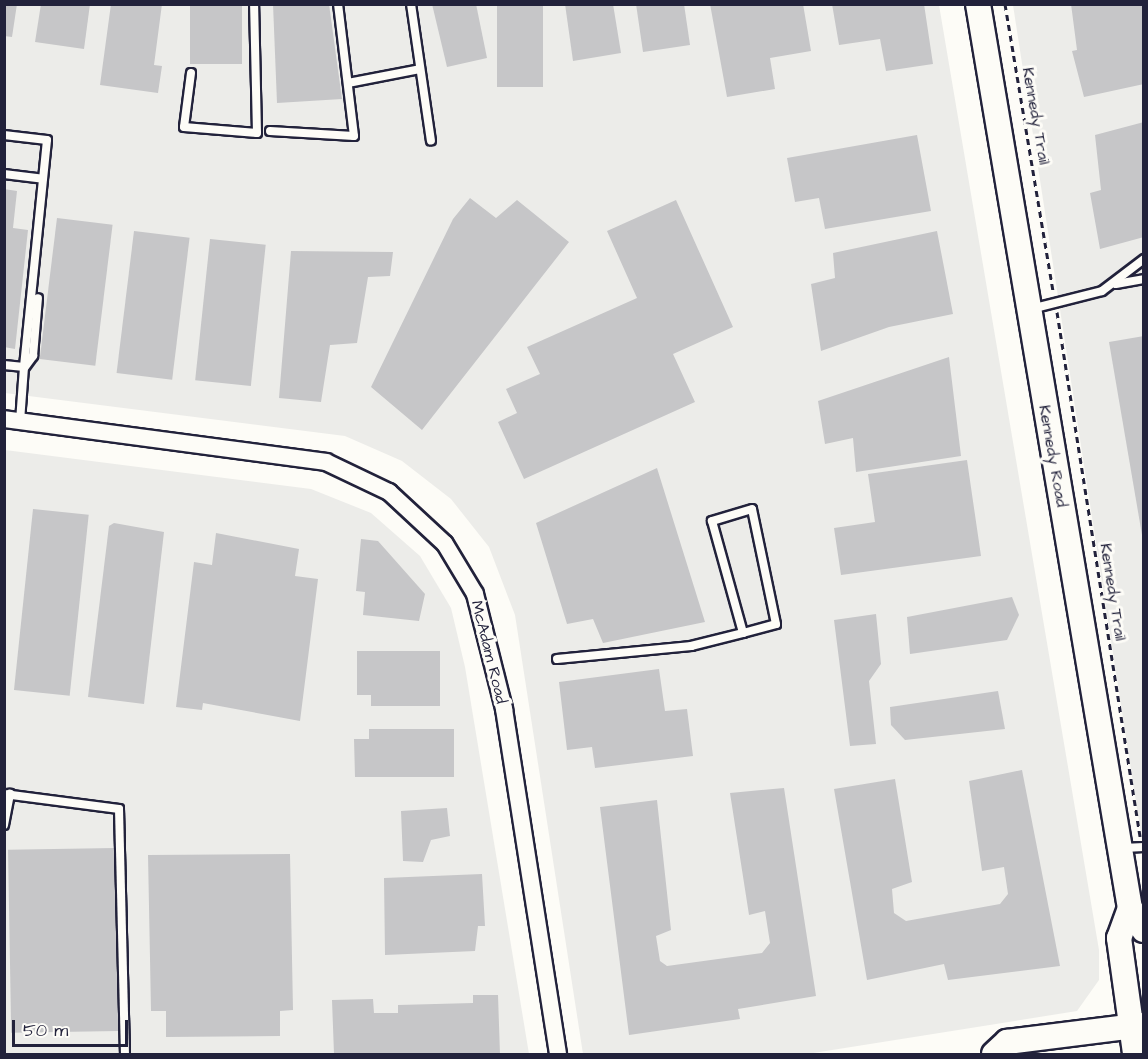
<!DOCTYPE html>
<style>
body{margin:0}
#map{position:relative;width:1148px;height:1059px;overflow:hidden;background:#fdfcf7;font-family:"Architects Daughter",sans-serif}
div>[style]{position:absolute}
.built>*{inset:0;background:#ecece9}
.building>*{inset:0;background:#c6c6c8;transform-origin:0 0}
.path>*{height:3px;margin-top:-1.5px;transform-origin:0;background:repeating-linear-gradient(90deg,#22223b 0 6px,transparent 0 10.5px)}
.roads{filter:drop-shadow(2px 0 #22223b) drop-shadow(-2px 0 #22223b) drop-shadow(0 2px #22223b) drop-shadow(0 -2px #22223b)}
.lane>*{height:8px;margin:-4px;padding:0 4px;transform-origin:4px;border-radius:4px;background:#fdfcf7}
.street>*{height:16px;margin:-8px;padding:0 8px;transform-origin:8px;border-radius:8px;background:#fdfcf7}
.secondary>*{height:24px;margin:-12px;padding:0 12px;transform-origin:12px;border-radius:12px;background:#fdfcf7}
span{translate:-50% -50%;white-space:nowrap;text-align:center;line-height:1.15;-webkit-text-stroke:6px #fdfcf7;paint-order:stroke}
.street-label{font-size:16px;color:#22223b}
.frame{position:absolute;inset:0;border:6px solid #22223b;pointer-events:none}
.scale{position:absolute;left:12px;top:1020px;width:116px;height:27px;box-sizing:border-box;border:3px solid #22223b;border-top:0;padding-left:8px;font-size:18px;line-height:21px;white-space:nowrap;color:#22223b;-webkit-text-stroke:4px #fdfcf7;paint-order:stroke}
</style>
<div id="map">
<div class="built">
<i style="clip-path:polygon(5px 5px,939px 5px,1099px 950px,1099px 980px,1077px 1011px,807px 1054px,583px 1054px,515px 615px,489px 547px,451px 499px,402px 461px,345px 436px,5px 393px)"></i>
<i style="clip-path:polygon(1013px 5px,1143px 5px,1143px 846px,1138px 815px)"></i>
<i style="clip-path:polygon(5px 450px,311px 489px,371px 513px,420px 556px,451px 608px,465px 667px,529px 1054px,5px 1054px)"></i>
</div>
<div class="building">
<i style="clip-path:polygon(4px 4px,17px 4px,12px 37px,4px 36px)"></i>
<i style="clip-path:polygon(41px 4px,90px 4px,84px 49px,35px 42px)"></i>
<i style="clip-path:polygon(111px 4px,162px 4px,154px 65px,162px 66px,158px 93px,100px 85px)"></i>
<i style="left:190px;top:4px;width:52px;height:60px"></i>
<i style="clip-path:polygon(273px 4px,329px 4px,342px 99px,277px 103px)"></i>
<i style="clip-path:polygon(432px 4px,476px 4px,487px 58px,447px 67px)"></i>
<i style="left:497px;top:4px;width:46px;height:83px"></i>
<i style="clip-path:polygon(565px 4px,613px 4px,621px 53px,573px 61px)"></i>
<i style="clip-path:polygon(636px 4px,684px 4px,690px 45px,643px 52px)"></i>
<i style="clip-path:polygon(710px 4px,803px 4px,811px 51px,770px 58px,775px 89px,727px 97px)"></i>
<i style="clip-path:polygon(832px 4px,924px 4px,933px 64px,886px 71px,880px 39px,839px 45px)"></i>
<i style="clip-path:polygon(1071px 4px,1144px 4px,1144px 84px,1084px 97px,1072px 51px,1077px 50px)"></i>
<i style="clip-path:polygon(1144px 122px,1144px 237px,1100px 249px,1090px 193px,1101px 190px,1095px 135px)"></i>
<i style="clip-path:polygon(917px 135px,931px 211px,825px 229px,819px 198px,795px 202px,787px 158px)"></i>
<i style="clip-path:polygon(4px 189px,17px 191px,13px 228px,28px 230px,15px 349px,4px 347px)"></i>
<i style="clip-path:polygon(470px 198px,496px 218px,517px 200px,569px 242px,422px 430px,371px 387px,453px 219px)"></i>
<i style="clip-path:polygon(676px 200px,733px 327px,673px 354px,695px 402px,524px 479px,498px 422px,517px 413px,506px 389px,540px 374px,527px 347px,637px 298px,607px 231px)"></i>
<i style="left:57px;top:218px;width:56px;height:142px;rotate:7deg"></i>
<i style="left:134px;top:231px;width:56px;height:143px;rotate:7deg"></i>
<i style="clip-path:polygon(937px 231px,953px 314px,889px 327px,821px 351px,811px 284px,835px 278px,833px 253px)"></i>
<i style="left:210px;top:239px;width:56px;height:142px;rotate:6deg"></i>
<i style="clip-path:polygon(291px 251px,393px 252px,390px 276px,368px 277px,357px 343px,330px 345px,321px 402px,279px 398px)"></i>
<i style="clip-path:polygon(1144px 336px,1144px 535px,1142px 535px,1109px 342px)"></i>
<i style="clip-path:polygon(949px 357px,961px 456px,856px 472px,853px 438px,825px 444px,818px 401px)"></i>
<i style="clip-path:polygon(967px 460px,981px 556px,841px 575px,834px 528px,875px 522px,868px 474px)"></i>
<i style="clip-path:polygon(657px 468px,705px 622px,603px 643px,593px 619px,567px 624px,536px 523px)"></i>
<i style="left:33px;top:509px;width:56px;height:182px;rotate:6deg"></i>
<i style="clip-path:polygon(114px 523px,164px 532px,144px 704px,88px 697px,109px 526px)"></i>
<i style="clip-path:polygon(216px 533px,299px 549px,295px 576px,318px 579px,300px 721px,203px 703px,202px 710px,176px 707px,194px 562px,212px 565px)"></i>
<i style="clip-path:polygon(361px 539px,378px 541px,425px 594px,419px 621px,363px 615px,365px 592px,356px 591px)"></i>
<i style="clip-path:polygon(1012px 597px,1019px 615px,1007px 640px,910px 654px,907px 617px)"></i>
<i style="clip-path:polygon(876px 614px,881px 664px,869px 681px,876px 744px,850px 746px,834px 620px)"></i>
<i style="clip-path:polygon(357px 651px,440px 651px,440px 706px,371px 706px,371px 695px,357px 695px)"></i>
<i style="clip-path:polygon(659px 669px,665px 711px,687px 709px,693px 756px,595px 768px,592px 747px,567px 750px,559px 682px)"></i>
<i style="clip-path:polygon(998px 691px,1005px 729px,905px 740px,891px 725px,890px 707px)"></i>
<i style="clip-path:polygon(369px 729px,454px 729px,454px 777px,355px 777px,354px 739px,369px 739px)"></i>
<i style="clip-path:polygon(1022px 770px,1060px 966px,948px 980px,944px 964px,867px 980px,834px 789px,895px 779px,912px 882px,892px 889px,894px 913px,906px 921px,1000px 904px,1008px 894px,1004px 867px,982px 871px,969px 781px)"></i>
<i style="clip-path:polygon(784px 788px,816px 996px,738px 1009px,740px 1019px,629px 1035px,600px 807px,657px 800px,671px 930px,656px 936px,660px 961px,667px 966px,762px 953px,770px 943px,765px 911px,749px 915px,730px 793px)"></i>
<i style="clip-path:polygon(447px 808px,450px 836px,431px 840px,423px 862px,403px 861px,401px 811px)"></i>
<i style="left:115px;top:848px;width:183px;height:107px;rotate:89deg"></i>
<i style="clip-path:polygon(290px 854px,293px 1010px,280px 1011px,280px 1036px,166px 1037px,166px 1011px,151px 1011px,148px 855px)"></i>
<i style="clip-path:polygon(482px 874px,485px 926px,478px 926px,475px 951px,385px 955px,384px 878px)"></i>
<i style="clip-path:polygon(473px 995px,498px 995px,500px 1054px,334px 1054px,332px 1000px,373px 999px,374px 1013px,398px 1013px,398px 1005px,473px 1003px)"></i>
</div>
<div class="path">
<i style="left:1005px;top:4px;width:291px;rotate:80.5deg"></i>
<i style="left:1057px;top:312px;width:531px;rotate:81deg"></i>
</div>
<div class="roads">
<div class="lane">
<i style="left:411px;top:4px;width:138px;rotate:81.7deg"></i>
<i style="left:191px;top:73px;width:54px;rotate:97.4deg"></i>
<i style="left:184px;top:127px;width:73px;rotate:4.7deg"></i>
<i style="left:257px;top:133px;width:129px;rotate:-91.3deg"></i>
<i style="left:348px;top:83px;width:73px;rotate:-11deg"></i>
<i style="left:270px;top:131px;width:84px;rotate:3.4deg"></i>
<i style="left:354px;top:136px;width:133px;rotate:-96.9deg"></i>
<i style="left:4px;top:135px;width:43px;rotate:6.6deg"></i>
<i style="left:47px;top:140px;width:228px;rotate:95.8deg"></i>
<i style="left:4px;top:174px;width:39px;rotate:7deg"></i>
<i style="left:1116px;top:284px;width:28px;rotate:-10deg"></i>
<i style="left:1031px;top:309px;width:73px;rotate:-14.2deg"></i>
<i style="left:1102px;top:291px;width:53px;rotate:-37.3deg"></i>
<i style="left:4px;top:365px;width:20px;rotate:6deg"></i>
<i style="left:24px;top:367px;width:54px;rotate:94.2deg"></i>
<i style="left:25px;top:367px;width:14px;rotate:-54deg"></i>
<i style="left:33px;top:356px;width:58px;rotate:-85.1deg"></i>
<i style="left:557px;top:659px;width:135px;rotate:-5.5deg"></i>
<i style="left:691px;top:646px;width:54px;rotate:-14deg"></i>
<i style="left:743px;top:633px;width:34px;rotate:-15deg"></i>
<i style="left:776px;top:624px;width:117px;rotate:-101.8deg"></i>
<i style="left:752px;top:509px;width:42px;rotate:163.3deg"></i>
<i style="left:712px;top:521px;width:116px;rotate:74.5deg"></i>
<i style="left:4px;top:794px;width:116px;rotate:7.4deg"></i>
<i style="left:119px;top:809px;width:245px;rotate:88.6deg"></i>
<i style="left:4px;top:825px;width:32px;rotate:-79deg"></i>
<i style="left:1123px;top:848px;width:21px;rotate:-3deg"></i>
</div>
<div class="street">
<i style="left:4px;top:419px;width:325px;rotate:7.6deg"></i>
<i style="left:326px;top:462px;width:70px;rotate:25.5deg"></i>
<i style="left:389px;top:492px;width:76px;rotate:42.9deg"></i>
<i style="left:445px;top:544px;width:58px;rotate:59deg"></i>
<i style="left:475px;top:594px;width:119px;rotate:75.8deg"></i>
<i style="left:504px;top:709px;width:349px;rotate:81.1deg"></i>
</div>
<div class="secondary">
<i style="left:978px;top:4px;width:917px;rotate:80.46deg"></i>
<i style="left:1130px;top:908px;width:26px;rotate:58deg"></i>
<i style="left:1130px;top:908px;width:32px;rotate:110deg"></i>
<i style="left:1119px;top:938px;width:117px;rotate:82.1deg"></i>
<i style="left:994px;top:1054px;width:18px;rotate:-43deg"></i>
<i style="left:1007px;top:1042px;width:138px;rotate:-7.1deg"></i>
</div>
</div>
<div class="street-label">
<span style="left:1036px;top:116px;rotate:80deg">Kennedy Trail</span>
<span style="left:1053px;top:456px;rotate:80deg">Kennedy Road</span>
<span style="left:1113px;top:592px;rotate:81deg">Kennedy Trail</span>
<span style="left:489px;top:652px;rotate:76deg">McAdam Road</span>
</div>
<div class="frame"></div>
<div class="scale">50 m</div>
</div>
